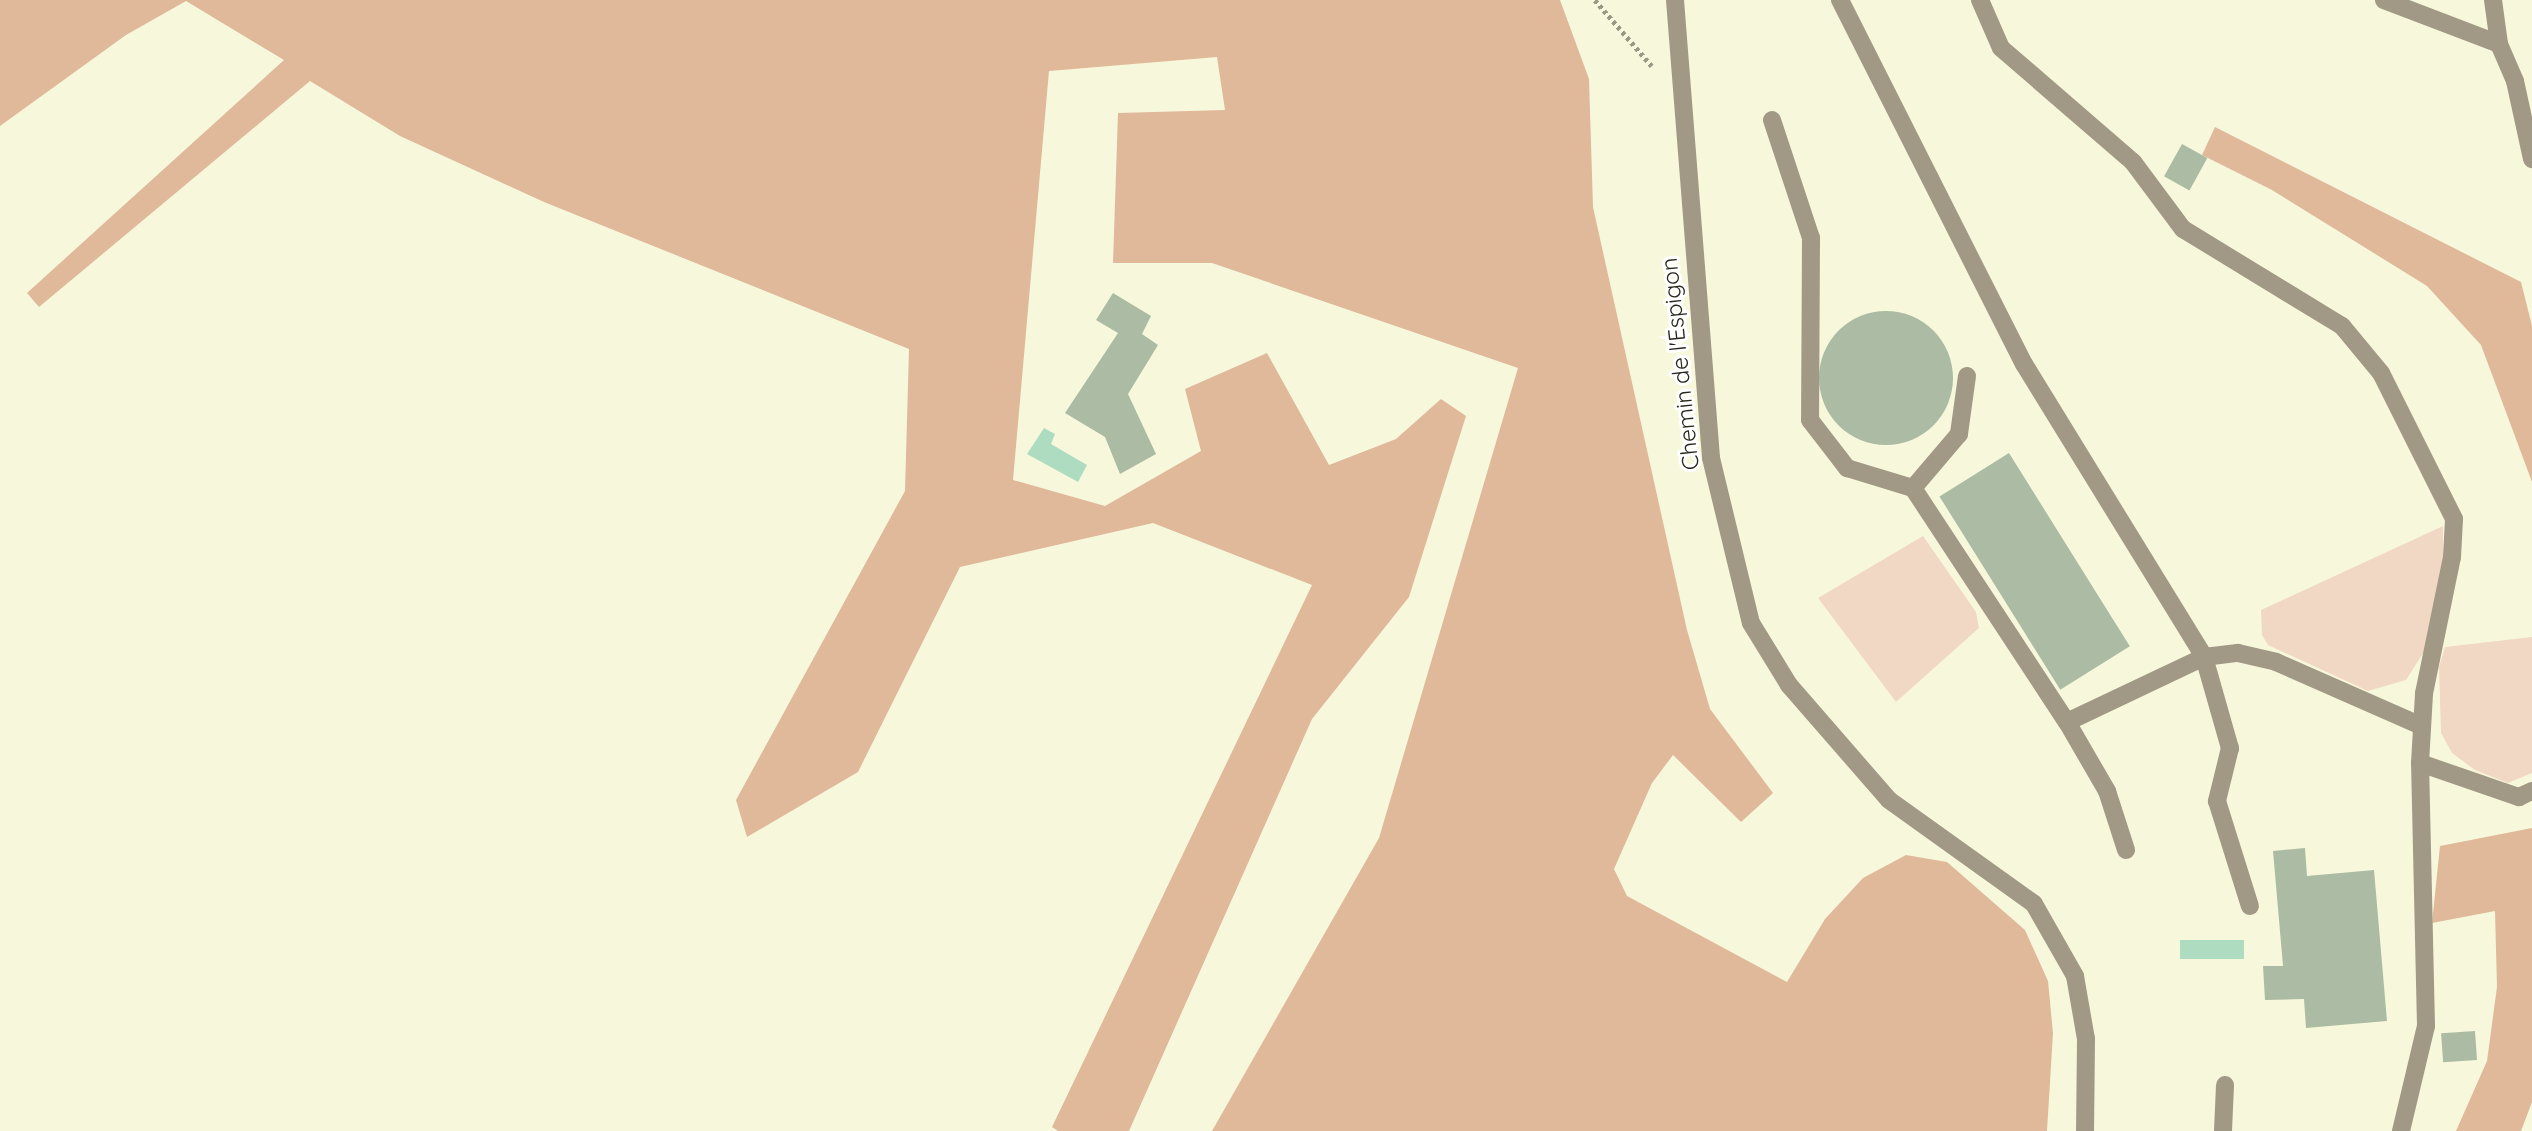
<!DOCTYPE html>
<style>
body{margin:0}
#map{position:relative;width:2532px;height:1131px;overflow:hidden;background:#f7f8db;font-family:Quicksand,sans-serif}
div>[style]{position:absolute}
.green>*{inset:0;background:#f1d8c4}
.forest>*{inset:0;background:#e0b89a}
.water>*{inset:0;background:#addcc1;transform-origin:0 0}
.building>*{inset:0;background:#acbba3;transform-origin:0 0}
.round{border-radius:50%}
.path>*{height:4.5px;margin-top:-2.25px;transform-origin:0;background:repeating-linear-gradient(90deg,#989883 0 3.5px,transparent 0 7px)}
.lane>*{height:18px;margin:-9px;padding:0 9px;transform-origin:9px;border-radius:9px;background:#a29886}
.street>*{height:18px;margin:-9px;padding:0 9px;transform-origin:9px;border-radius:9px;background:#a29886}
span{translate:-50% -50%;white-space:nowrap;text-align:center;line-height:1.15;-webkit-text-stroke:6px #fff;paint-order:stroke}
.street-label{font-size:23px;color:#26261b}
</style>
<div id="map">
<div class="green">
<i style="clip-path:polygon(2443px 526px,2443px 556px,2427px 647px,2406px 680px,2368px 691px,2268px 645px,2262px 635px,2261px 610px)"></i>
<i style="clip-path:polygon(1923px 536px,1976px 612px,1979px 628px,1896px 702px,1818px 598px)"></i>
<i style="clip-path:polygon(2532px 637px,2532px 773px,2508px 783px,2475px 770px,2452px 753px,2441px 733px,2439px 667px,2445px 647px)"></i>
</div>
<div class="forest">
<i style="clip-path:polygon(0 0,1560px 0,1589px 79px,1593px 207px,1687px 630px,1710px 709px,1773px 793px,1741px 822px,1673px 755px,1652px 783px,1614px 869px,1627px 896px,1787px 982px,1825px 919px,1863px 878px,1906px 855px,1947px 862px,2025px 930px,2048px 981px,2053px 1033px,2047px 1131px,1212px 1131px,1379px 838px,1518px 368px,1212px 263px,1113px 263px,1118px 113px,1225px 110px,1217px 57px,1049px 71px,1013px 480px,1105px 506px,1201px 451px,1185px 389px,1267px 353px,1329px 465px,1396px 439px,1441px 399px,1466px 416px,1409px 597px,1312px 719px,1129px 1131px,1058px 1131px,1052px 1127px,1312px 585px,1153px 523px,960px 567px,858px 772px,747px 837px,736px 800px,905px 491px,909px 349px,544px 202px,400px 136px,310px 81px,39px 307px,27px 293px,284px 60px,186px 1px,126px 35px,0 126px)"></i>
<i style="clip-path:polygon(2215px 127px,2521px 282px,2532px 326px,2532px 482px,2481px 345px,2427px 286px,2272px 190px,2202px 155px)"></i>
<i style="clip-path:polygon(2532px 828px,2532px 1102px,2521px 1131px,2456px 1131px,2487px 1061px,2497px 987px,2495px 911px,2432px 923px,2440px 846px)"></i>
</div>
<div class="water">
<i style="clip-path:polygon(1044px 428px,1055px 434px,1051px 444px,1087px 465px,1078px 482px,1027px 454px)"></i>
<i style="left:2244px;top:940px;width:19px;height:64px;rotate:90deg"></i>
</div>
<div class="building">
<i style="left:2182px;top:144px;width:29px;height:37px;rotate:29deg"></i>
<i style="clip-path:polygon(1113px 293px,1151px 316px,1142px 334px,1158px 345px,1128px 394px,1156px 454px,1120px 474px,1105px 437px,1065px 413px,1118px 333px,1096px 320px)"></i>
<i class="round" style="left:1819px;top:311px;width:134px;height:134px"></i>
<i style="left:2009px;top:453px;width:228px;height:82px;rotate:58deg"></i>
<i style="clip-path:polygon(2305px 848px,2307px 876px,2374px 870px,2387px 1021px,2306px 1028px,2304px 999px,2265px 1000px,2263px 966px,2283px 966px,2273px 851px)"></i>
<i style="left:2475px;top:1031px;width:29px;height:34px;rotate:86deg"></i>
</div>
<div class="path">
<i style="left:1595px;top:0;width:87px;rotate:49.2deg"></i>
</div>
<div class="lane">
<i style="left:1840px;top:0;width:408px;rotate:63.2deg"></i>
<i style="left:2024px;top:364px;width:344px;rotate:58.4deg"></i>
<i style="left:2204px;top:657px;width:34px;rotate:-7deg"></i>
<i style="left:2238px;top:653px;width:39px;rotate:13deg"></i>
<i style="left:2276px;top:662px;width:159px;rotate:23.7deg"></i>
<i style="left:1980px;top:0;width:52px;rotate:66.4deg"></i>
<i style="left:2001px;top:48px;width:174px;rotate:40.8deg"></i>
<i style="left:2133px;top:162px;width:84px;rotate:53.3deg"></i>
<i style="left:2183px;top:229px;width:186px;rotate:31.4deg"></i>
<i style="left:2342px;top:326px;width:61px;rotate:50.3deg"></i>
<i style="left:2381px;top:373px;width:163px;rotate:63.4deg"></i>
<i style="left:2454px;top:519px;width:38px;rotate:93deg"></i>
<i style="left:2452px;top:557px;width:140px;rotate:101.6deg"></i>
<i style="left:2424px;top:694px;width:69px;rotate:93.3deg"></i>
<i style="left:2384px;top:0;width:123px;rotate:20.9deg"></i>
<i style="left:2493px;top:0;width:44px;rotate:82.2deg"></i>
<i style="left:2499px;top:44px;width:40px;rotate:66.6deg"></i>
<i style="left:2515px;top:81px;width:80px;rotate:77.7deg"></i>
<i style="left:1772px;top:120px;width:124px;rotate:71.7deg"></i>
<i style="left:1811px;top:238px;width:182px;rotate:90.3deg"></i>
<i style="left:1810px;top:420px;width:61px;rotate:52.4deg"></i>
<i style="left:1847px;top:468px;width:69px;rotate:16.9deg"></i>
<i style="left:1967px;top:376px;width:59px;rotate:97.9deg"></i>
<i style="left:1959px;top:434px;width:71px;rotate:130.4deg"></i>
<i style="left:1913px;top:488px;width:280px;rotate:56.7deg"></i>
<i style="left:2067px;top:722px;width:152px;rotate:-25.4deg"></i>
<i style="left:2204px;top:657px;width:95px;rotate:74.1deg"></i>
<i style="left:2230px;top:748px;width:55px;rotate:103.8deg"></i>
<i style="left:2217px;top:801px;width:110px;rotate:72.6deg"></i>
<i style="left:2067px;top:722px;width:80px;rotate:59.9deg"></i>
<i style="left:2107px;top:791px;width:62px;rotate:72.1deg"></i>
<i style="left:2223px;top:1131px;width:46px;rotate:-87.5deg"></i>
<i style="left:2401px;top:1131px;width:108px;rotate:-76.6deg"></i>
<i style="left:2426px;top:1026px;width:263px;rotate:-91.3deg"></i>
<i style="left:2420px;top:763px;width:105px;rotate:19deg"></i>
<i style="left:2519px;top:797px;width:14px;rotate:-25deg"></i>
</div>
<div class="street">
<i style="left:1675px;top:0;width:459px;rotate:85.5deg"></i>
<i style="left:1711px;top:458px;width:170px;rotate:76.4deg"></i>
<i style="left:1751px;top:623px;width:73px;rotate:58.5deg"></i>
<i style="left:1789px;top:685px;width:152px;rotate:49deg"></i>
<i style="left:1889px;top:800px;width:178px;rotate:35.6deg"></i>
<i style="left:2034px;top:904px;width:83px;rotate:60.3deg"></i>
<i style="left:2075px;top:976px;width:64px;rotate:80.1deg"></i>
<i style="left:2086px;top:1039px;width:92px;rotate:90.6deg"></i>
</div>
<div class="street-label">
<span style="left:1680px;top:364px;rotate:-96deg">Chemin de l'Espigon</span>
</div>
</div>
